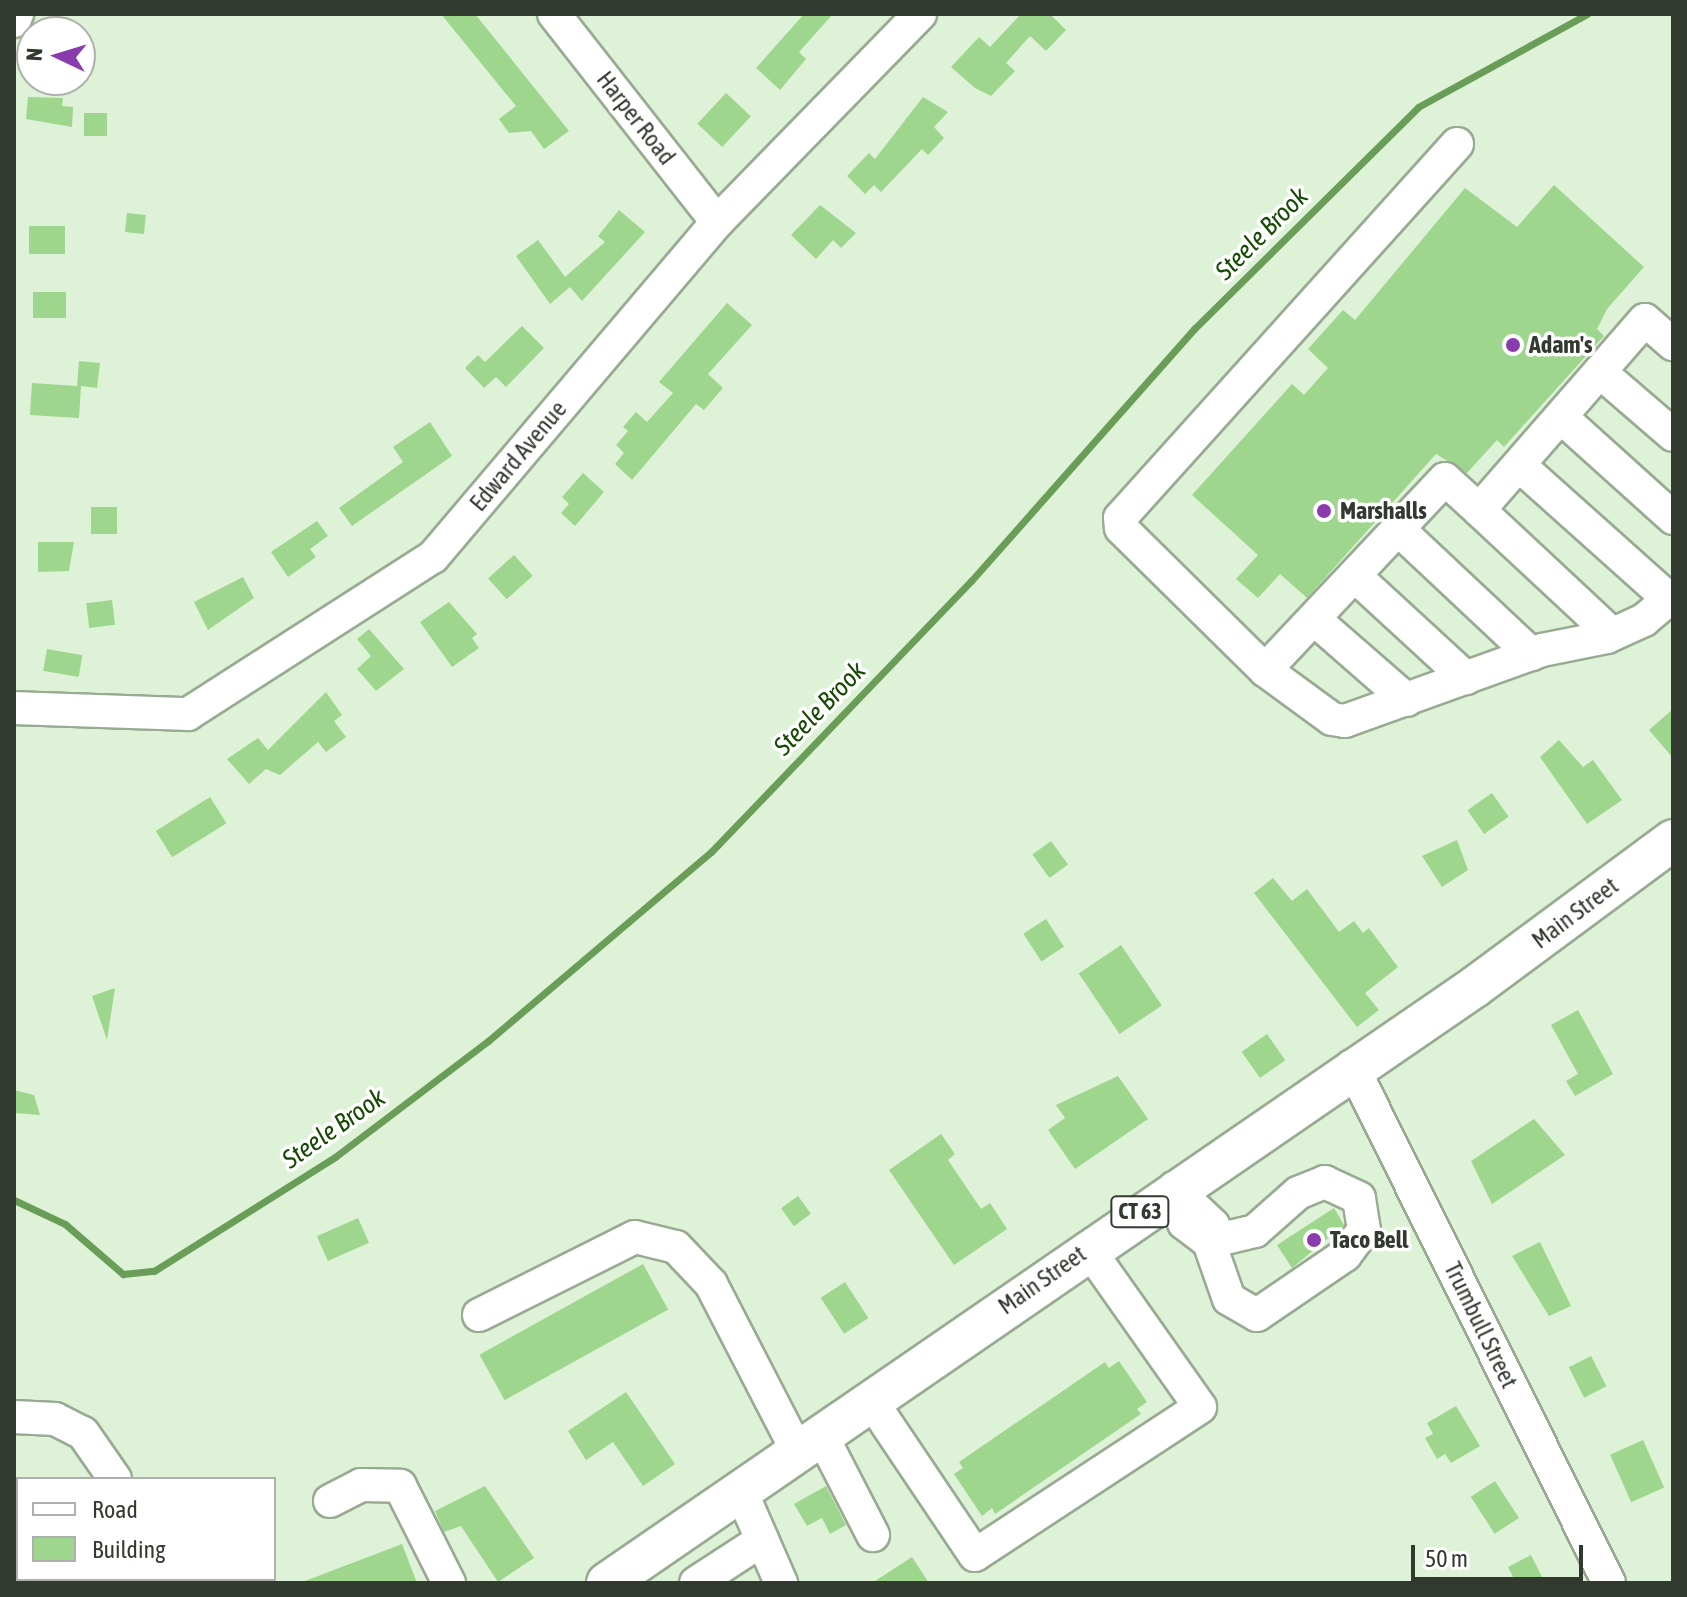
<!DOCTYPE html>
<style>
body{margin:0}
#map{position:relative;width:1687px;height:1597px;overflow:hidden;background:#def2d8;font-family:"Asap Condensed",sans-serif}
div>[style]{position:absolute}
.stream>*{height:7px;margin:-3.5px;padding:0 3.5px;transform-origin:3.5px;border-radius:3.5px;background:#699d58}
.building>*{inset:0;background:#9ed68d;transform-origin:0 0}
.roads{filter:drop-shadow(2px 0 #98ab92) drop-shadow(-2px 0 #98ab92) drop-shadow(0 2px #98ab92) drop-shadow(0 -2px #98ab92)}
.minor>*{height:32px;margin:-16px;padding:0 16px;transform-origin:16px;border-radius:16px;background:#fff}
.major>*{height:40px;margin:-20px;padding:0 20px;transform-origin:20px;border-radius:20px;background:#fff}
.dots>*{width:22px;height:22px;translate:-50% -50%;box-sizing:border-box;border:4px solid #fff;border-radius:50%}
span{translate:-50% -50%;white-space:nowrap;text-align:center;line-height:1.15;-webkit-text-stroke:7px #fff;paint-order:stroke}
.shield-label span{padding:2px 6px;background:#fff;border:2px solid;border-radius:6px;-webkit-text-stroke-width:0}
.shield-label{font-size:22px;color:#323a2f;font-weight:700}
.street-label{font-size:24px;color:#323a2f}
.poi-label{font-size:24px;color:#323a2f;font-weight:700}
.left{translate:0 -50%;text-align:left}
.water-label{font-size:26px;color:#164a00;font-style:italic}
.frame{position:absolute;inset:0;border:16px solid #323a2f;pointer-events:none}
.legend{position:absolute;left:16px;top:1477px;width:260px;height:104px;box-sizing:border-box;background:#fff;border:2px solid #adb0ac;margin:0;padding:10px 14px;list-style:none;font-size:24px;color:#323a2f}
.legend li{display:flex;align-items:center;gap:16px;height:40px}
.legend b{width:40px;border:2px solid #adb0ac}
.north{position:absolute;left:16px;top:16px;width:80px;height:80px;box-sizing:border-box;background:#fff;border:2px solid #adb0ac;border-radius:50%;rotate:274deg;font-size:22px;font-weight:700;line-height:32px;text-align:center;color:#323a2f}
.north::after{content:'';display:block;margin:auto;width:28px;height:36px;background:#8a3cad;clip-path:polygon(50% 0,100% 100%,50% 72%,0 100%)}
.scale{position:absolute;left:1411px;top:1545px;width:172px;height:36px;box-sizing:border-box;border:4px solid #323a2f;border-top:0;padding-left:10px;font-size:24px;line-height:28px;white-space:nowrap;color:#323a2f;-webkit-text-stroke:6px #fff;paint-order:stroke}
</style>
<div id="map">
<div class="stream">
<i style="left:14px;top:1200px;width:56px;rotate:25.2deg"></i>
<i style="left:65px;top:1224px;width:77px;rotate:40.8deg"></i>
<i style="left:123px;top:1274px;width:31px;rotate:-6deg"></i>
<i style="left:154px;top:1271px;width:214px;rotate:-32.2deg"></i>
<i style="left:335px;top:1157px;width:192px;rotate:-37.2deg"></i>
<i style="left:488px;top:1041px;width:292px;rotate:-40.3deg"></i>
<i style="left:711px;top:852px;width:376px;rotate:-46.2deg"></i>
<i style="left:971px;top:581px;width:337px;rotate:-48.5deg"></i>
<i style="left:1194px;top:329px;width:315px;rotate:-44.7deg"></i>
<i style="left:1418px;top:107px;width:193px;rotate:-28.8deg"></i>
</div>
<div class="building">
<i style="clip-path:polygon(441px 14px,475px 14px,569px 131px,544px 149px,531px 131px,509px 133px,499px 119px,516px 106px)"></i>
<i style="clip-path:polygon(804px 14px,833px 14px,799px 52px,806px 59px,780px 90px,756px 68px)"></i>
<i style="clip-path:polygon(1021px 14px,1050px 14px,1066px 30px,1046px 51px,1030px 36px,1006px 63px,1015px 71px,991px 96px,975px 88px,951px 67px,979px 37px,990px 47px)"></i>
<i style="left:726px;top:93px;width:34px;height:42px;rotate:43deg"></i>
<i style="clip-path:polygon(28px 97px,63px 98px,62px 106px,73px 107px,72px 127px,26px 119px)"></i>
<i style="clip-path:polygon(923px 97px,948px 112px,934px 127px,944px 138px,928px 155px,922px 149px,881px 192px,874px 185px,865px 194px,847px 176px,869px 153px,875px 159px)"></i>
<i style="left:84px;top:113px;width:23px;height:23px"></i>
<i style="clip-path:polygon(1554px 185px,1644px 267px,1607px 309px,1597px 329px,1604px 336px,1504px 447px,1497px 440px,1467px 473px,1436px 454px,1307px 598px,1280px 574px,1258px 598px,1236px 579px,1258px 555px,1192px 495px,1292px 384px,1304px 395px,1328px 368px,1308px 349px,1343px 310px,1355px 320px,1465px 188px,1517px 227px)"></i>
<i style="clip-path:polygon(820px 205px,856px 233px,841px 248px,833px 240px,816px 259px,791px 235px)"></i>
<i style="clip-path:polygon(619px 210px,645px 232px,582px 301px,570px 287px,550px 304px,516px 256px,538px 240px,565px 277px,605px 242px,598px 236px)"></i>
<i style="left:127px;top:213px;width:19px;height:19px;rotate:6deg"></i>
<i style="left:65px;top:226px;width:28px;height:36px;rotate:90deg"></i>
<i style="left:33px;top:292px;width:33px;height:26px"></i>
<i style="clip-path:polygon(727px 303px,752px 325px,708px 374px,723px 388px,704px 410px,696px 404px,632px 480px,615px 464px,624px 453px,616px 445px,628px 431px,623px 427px,636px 412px,647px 422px,673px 393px,659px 382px)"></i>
<i style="clip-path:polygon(522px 326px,544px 348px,506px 387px,496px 377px,484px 388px,465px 368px,478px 355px,485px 362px)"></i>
<i style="clip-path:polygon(79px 361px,100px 363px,97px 388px,81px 386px,79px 418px,30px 415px,32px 383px,77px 386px)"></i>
<i style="clip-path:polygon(430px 422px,452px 456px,352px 526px,339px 508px,403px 462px,393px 447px)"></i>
<i style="clip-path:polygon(583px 473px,604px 492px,575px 526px,561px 513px,569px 504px,562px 497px)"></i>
<i style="left:91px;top:507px;width:26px;height:27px"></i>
<i style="clip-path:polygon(317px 521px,328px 536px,310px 549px,316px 557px,288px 577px,271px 552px)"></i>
<i style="clip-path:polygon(38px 542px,74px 542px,69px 571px,38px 572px)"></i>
<i style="left:514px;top:555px;width:28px;height:35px;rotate:48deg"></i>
<i style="clip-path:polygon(243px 577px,254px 598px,208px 630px,194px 602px)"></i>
<i style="left:112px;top:600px;width:25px;height:26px;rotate:83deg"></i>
<i style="clip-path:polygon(449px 602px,477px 634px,472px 638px,479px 648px,452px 667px,420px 622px)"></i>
<i style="clip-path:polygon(369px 629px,404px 669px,376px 691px,357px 669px,371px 656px,357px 639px)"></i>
<i style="left:47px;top:649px;width:36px;height:22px;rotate:10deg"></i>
<i style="clip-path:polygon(326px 692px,342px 715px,334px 721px,346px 737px,326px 752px,318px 742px,280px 775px,266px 769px,249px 784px,227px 759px,258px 738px,268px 750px)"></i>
<i style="clip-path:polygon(1673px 709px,1673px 758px,1649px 730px)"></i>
<i style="clip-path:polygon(1559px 740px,1583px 767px,1593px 760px,1622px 800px,1587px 824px,1540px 757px)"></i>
<i style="left:1492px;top:793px;width:29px;height:30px;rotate:55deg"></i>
<i style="left:210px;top:797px;width:31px;height:64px;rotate:58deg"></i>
<i style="clip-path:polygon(1457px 840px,1468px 870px,1442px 887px,1422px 856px)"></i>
<i style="left:1051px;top:841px;width:29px;height:23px;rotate:54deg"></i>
<i style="clip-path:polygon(1273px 878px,1292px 901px,1307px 889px,1339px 932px,1354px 921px,1363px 933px,1369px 928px,1398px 967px,1365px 993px,1379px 1010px,1357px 1027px,1254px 893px)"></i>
<i style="left:1046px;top:919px;width:33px;height:27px;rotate:57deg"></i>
<i style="left:1121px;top:945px;width:73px;height:51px;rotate:56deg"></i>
<i style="clip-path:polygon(115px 988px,107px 1040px,92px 996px)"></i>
<i style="clip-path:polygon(1578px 1010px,1613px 1074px,1575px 1096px,1566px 1081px,1578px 1074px,1551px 1025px)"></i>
<i style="left:1267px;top:1034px;width:32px;height:31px;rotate:55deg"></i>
<i style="clip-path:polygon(1118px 1076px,1148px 1119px,1075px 1169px,1048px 1130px,1065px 1118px,1056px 1105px)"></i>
<i style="clip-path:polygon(14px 1090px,34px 1095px,40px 1115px,14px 1113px)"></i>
<i style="clip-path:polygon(1534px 1119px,1565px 1155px,1492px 1204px,1471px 1161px)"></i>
<i style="clip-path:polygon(941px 1134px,955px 1154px,948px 1160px,981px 1209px,990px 1203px,1007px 1229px,954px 1265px,889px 1170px)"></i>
<i style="left:798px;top:1196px;width:22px;height:21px;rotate:54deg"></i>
<i style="clip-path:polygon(1334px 1208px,1344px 1225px,1292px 1268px,1277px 1245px)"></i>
<i style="left:358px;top:1218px;width:27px;height:45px;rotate:66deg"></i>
<i style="clip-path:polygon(1540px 1242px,1571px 1306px,1549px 1316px,1512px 1256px)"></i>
<i style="left:643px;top:1264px;width:52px;height:187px;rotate:61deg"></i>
<i style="left:845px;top:1282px;width:43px;height:29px;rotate:57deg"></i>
<i style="left:1591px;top:1356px;width:34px;height:25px;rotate:63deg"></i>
<i style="clip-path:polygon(1119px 1361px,1147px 1402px,1137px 1409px,1141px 1414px,995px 1514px,992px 1508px,982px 1516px,954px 1474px,963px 1468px,959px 1462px,1105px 1362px,1109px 1368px)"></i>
<i style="clip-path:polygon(626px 1392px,675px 1464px,643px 1486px,613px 1442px,586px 1460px,568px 1431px)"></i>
<i style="clip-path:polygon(1456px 1406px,1480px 1446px,1451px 1463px,1445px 1454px,1437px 1459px,1425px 1438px,1433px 1434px,1427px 1423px)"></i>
<i style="left:1643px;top:1440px;width:52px;height:36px;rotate:66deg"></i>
<i style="left:1495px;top:1481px;width:44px;height:29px;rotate:57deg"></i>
<i style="clip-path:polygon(485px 1486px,534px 1558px,498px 1582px,461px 1526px,444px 1532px,435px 1511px)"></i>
<i style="clip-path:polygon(826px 1486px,846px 1525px,830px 1534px,822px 1518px,807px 1526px,794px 1504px)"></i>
<i style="clip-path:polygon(402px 1544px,417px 1583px,305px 1583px,305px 1581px)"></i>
<i style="clip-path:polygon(1531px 1555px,1545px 1583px,1516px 1583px,1508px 1567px)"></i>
<i style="clip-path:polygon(912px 1557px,929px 1583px,872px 1583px)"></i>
</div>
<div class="roads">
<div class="minor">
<i style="left:554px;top:14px;width:264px;rotate:51.9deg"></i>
<i style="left:14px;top:21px;width:8px;rotate:-67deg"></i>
<i style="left:1457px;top:144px;width:503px;rotate:132.02deg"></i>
<i style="left:1120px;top:518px;width:10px;rotate:84deg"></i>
<i style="left:1121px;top:528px;width:202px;rotate:44.6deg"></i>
<i style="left:1265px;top:670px;width:83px;rotate:36.2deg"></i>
<i style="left:1332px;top:719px;width:13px;rotate:9deg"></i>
<i style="left:1345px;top:721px;width:209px;rotate:-19.8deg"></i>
<i style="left:1542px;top:650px;width:66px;rotate:-11.3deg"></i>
<i style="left:1607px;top:637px;width:41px;rotate:-24.7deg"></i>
<i style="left:1644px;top:620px;width:38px;rotate:-40deg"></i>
<i style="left:1600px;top:372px;width:96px;rotate:40.8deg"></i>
<i style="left:1561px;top:417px;width:151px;rotate:42deg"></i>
<i style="left:1519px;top:465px;width:201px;rotate:41.8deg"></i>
<i style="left:1479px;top:510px;width:182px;rotate:43deg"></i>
<i style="left:1398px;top:529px;width:183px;rotate:43.2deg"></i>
<i style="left:1355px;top:576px;width:151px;rotate:42.6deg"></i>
<i style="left:1314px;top:619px;width:123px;rotate:41.1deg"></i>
<i style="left:1265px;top:670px;width:262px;rotate:-46.7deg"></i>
<i style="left:1445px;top:479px;width:46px;rotate:42.4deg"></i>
<i style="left:1479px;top:510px;width:252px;rotate:-48.9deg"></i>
<i style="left:1645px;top:320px;width:37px;rotate:41deg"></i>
<i style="left:14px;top:708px;width:174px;rotate:2deg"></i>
<i style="left:188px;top:714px;width:291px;rotate:-32.7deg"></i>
<i style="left:433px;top:557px;width:439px;rotate:-49.7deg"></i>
<i style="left:717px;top:222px;width:291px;rotate:-45.7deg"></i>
<i style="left:1352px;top:1066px;width:577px;rotate:63.57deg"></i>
<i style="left:1174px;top:1188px;width:54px;rotate:43.5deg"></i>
<i style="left:1213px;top:1225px;width:17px;rotate:103deg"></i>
<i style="left:1209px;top:1242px;width:60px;rotate:70.7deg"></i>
<i style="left:1229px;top:1299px;width:32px;rotate:30deg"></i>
<i style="left:1257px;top:1315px;width:107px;rotate:-34.3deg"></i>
<i style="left:1345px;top:1255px;width:31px;rotate:-53deg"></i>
<i style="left:1364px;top:1230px;width:32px;rotate:-99deg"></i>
<i style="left:1359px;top:1198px;width:38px;rotate:-155deg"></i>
<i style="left:1325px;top:1182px;width:29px;rotate:158deg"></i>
<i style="left:1298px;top:1193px;width:57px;rotate:138.5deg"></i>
<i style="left:1255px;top:1231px;width:47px;rotate:166.6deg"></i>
<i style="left:1209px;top:1242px;width:31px;rotate:-143deg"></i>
<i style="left:1184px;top:1223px;width:36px;rotate:-106deg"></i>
<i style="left:479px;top:1315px;width:174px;rotate:-26.6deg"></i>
<i style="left:635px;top:1237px;width:42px;rotate:13.7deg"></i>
<i style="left:676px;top:1247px;width:51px;rotate:46.6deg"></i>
<i style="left:711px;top:1284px;width:186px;rotate:62.7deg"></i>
<i style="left:870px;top:1399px;width:188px;rotate:56.1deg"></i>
<i style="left:975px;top:1555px;width:269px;rotate:-33.3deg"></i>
<i style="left:1200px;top:1407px;width:194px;rotate:-125.2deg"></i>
<i style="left:14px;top:1417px;width:41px;rotate:2.8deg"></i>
<i style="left:55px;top:1419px;width:31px;rotate:27deg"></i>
<i style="left:83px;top:1433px;width:56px;rotate:55.2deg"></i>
<i style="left:820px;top:1432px;width:116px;rotate:62.8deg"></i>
<i style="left:740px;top:1489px;width:103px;rotate:66.4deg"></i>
<i style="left:330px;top:1501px;width:35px;rotate:-27deg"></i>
<i style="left:361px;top:1485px;width:39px;rotate:1deg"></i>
<i style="left:400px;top:1486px;width:109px;rotate:63.2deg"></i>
<i style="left:229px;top:1579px;width:4px;rotate:90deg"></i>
<i style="left:112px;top:1583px;width:4px;rotate:-90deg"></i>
<i style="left:135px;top:1583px;width:4px;rotate:-90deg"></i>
<i style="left:696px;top:1583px;width:79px;rotate:-33.1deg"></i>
</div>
<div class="major">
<i style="left:607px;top:1583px;width:1054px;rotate:-34.49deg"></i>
<i style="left:1476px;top:986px;width:245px;rotate:-36.5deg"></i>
</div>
</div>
<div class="dots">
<i style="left:1513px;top:345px;background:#8a3cad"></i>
<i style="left:1324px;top:511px;background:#8a3cad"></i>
<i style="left:1314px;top:1240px;background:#8a3cad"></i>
</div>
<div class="shield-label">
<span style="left:1140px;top:1212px">CT 63</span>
</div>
<div class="street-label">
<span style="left:636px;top:118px;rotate:52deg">Harper Road</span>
<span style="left:518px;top:456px;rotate:-50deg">Edward Avenue</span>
<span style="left:1575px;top:913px;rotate:-37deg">Main Street</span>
<span style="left:1042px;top:1280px;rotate:-35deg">Main Street</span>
<span style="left:1481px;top:1325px;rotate:64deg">Trumbull Street</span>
</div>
<div class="poi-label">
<span class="left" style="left:1529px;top:345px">Adam's</span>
<span class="left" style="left:1340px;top:511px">Marshalls</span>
<span class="left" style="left:1330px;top:1240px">Taco Bell</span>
</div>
<div class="water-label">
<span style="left:1262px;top:234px;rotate:-45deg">Steele Brook</span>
<span style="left:820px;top:709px;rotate:-46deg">Steele Brook</span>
<span style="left:334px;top:1129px;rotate:-35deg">Steele Brook</span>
</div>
<div class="frame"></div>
<ul class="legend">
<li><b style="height:10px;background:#fff"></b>Road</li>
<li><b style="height:22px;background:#9ed68d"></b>Building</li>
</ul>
<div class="north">N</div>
<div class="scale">50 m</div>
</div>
